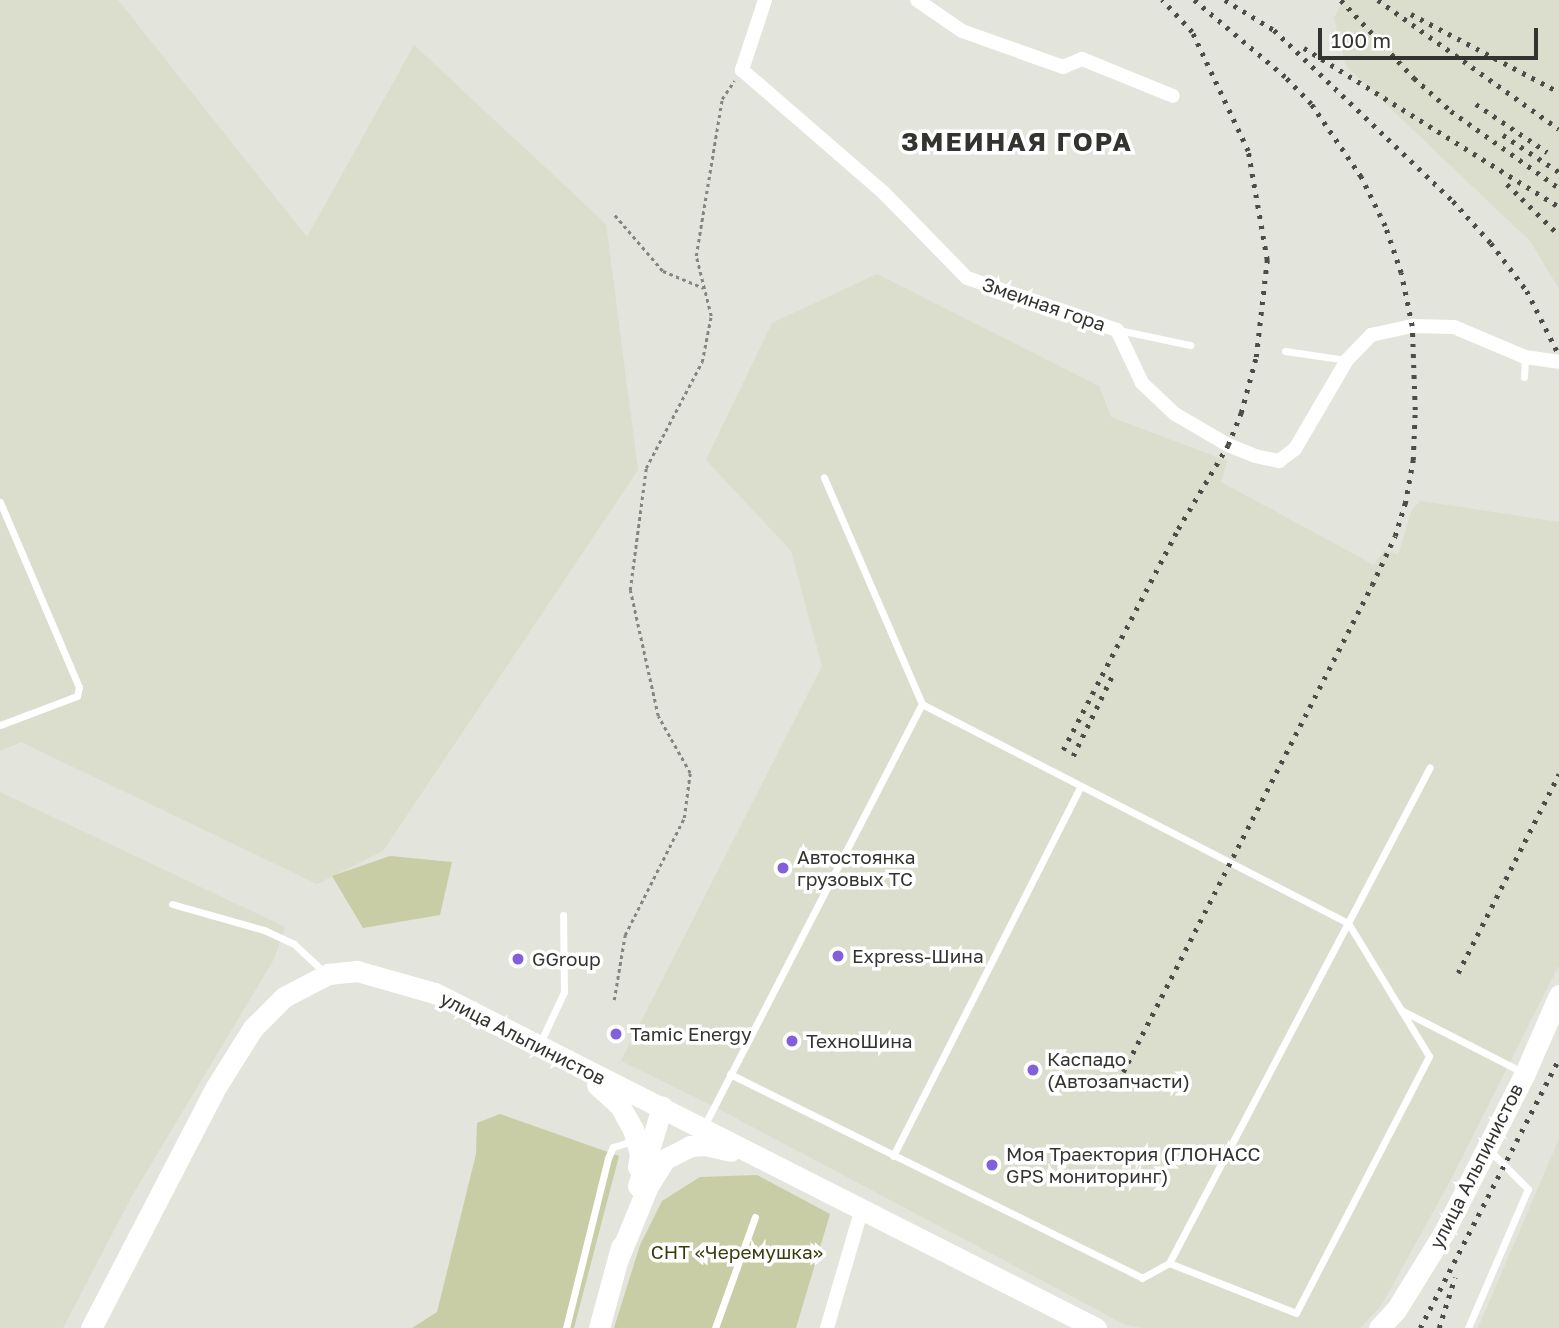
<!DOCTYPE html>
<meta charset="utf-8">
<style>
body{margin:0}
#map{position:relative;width:1559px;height:1328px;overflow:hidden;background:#e3e4dc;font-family:"Golos Text",sans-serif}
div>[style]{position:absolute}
.built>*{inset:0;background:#dbddcd}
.green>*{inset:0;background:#c8cda5}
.path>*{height:2.5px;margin-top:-1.25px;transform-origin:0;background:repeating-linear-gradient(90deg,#858680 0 3.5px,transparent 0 7px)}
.lane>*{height:7px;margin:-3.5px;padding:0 3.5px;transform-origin:3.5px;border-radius:3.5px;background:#fff}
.street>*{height:14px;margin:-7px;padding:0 7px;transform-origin:7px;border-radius:7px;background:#fff}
.secondary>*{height:21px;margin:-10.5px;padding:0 10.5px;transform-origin:10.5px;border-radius:10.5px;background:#fff}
.rail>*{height:4.5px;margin-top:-2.25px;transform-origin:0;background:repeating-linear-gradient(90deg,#4c4d49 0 3.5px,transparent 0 10.5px)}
.dots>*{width:19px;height:19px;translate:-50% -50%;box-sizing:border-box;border:4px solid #fff;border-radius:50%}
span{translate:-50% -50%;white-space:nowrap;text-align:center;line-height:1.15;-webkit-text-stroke:7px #fff;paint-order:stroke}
.street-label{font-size:19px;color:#333430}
.poi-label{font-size:19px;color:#333430}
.left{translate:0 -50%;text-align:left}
.park-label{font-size:19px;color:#393d0e}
.district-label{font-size:26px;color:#333430;font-weight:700;letter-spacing:2px}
.scale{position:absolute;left:1318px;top:28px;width:220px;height:32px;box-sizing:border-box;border:4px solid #333430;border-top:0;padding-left:9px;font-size:21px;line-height:24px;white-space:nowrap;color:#333430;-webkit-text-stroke:5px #fff;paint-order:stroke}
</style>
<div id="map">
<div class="built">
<i style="clip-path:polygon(0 0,118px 0,307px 237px,414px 45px,606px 224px,638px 470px,383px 851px,317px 884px,21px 742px,0 751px)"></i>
<i style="clip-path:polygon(1343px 0,1559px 0,1559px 289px,1530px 241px,1346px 66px,1334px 18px)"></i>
<i style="clip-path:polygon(877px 274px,1099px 386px,1111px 417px,1227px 461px,1221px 482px,1374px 565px,1384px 550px,1398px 555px,1412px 509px,1421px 501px,1559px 522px,1559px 965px,1450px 1181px,1381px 1306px,1360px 1328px,1141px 1328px,1124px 1324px,713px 1106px,621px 1061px,822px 666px,791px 551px,706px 460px,772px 323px)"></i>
<i style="clip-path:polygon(0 792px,285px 927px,274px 959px,132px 1196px,63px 1328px,0 1328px)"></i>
<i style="clip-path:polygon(1559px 1139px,1559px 1328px,1478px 1328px)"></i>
</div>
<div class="green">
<i style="clip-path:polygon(390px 856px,452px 862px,440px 915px,363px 928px,332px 876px)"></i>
<i style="clip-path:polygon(500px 1114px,619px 1156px,574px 1328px,412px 1328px,437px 1312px,476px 1154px,477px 1123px)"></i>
<i style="clip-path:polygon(757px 1175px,830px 1214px,796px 1328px,614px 1328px,640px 1245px,662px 1201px,700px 1177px)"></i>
</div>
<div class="path">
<i style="left:615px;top:215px;width:74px;rotate:49.4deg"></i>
<i style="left:663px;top:271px;width:44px;rotate:22.5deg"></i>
<i style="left:614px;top:1000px;width:66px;rotate:-80.4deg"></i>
<i style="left:625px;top:935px;width:131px;rotate:-63.2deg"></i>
<i style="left:684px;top:818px;width:45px;rotate:-82.4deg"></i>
<i style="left:690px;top:773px;width:65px;rotate:-119.3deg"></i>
<i style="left:658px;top:716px;width:129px;rotate:-102.5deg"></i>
<i style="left:630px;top:590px;width:123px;rotate:-82.5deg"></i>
<i style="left:646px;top:468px;width:120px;rotate:-62.2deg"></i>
<i style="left:702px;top:362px;width:47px;rotate:-78.9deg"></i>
<i style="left:711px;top:316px;width:62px;rotate:-104deg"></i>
<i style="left:696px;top:256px;width:159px;rotate:-80.6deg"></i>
<i style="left:722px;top:99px;width:22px;rotate:-56deg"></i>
</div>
<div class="lane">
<i style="left:1119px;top:330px;width:73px;rotate:11.9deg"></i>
<i style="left:1285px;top:351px;width:63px;rotate:8.3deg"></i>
<i style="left:1524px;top:377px;width:19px;rotate:-87deg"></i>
<i style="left:0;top:502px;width:201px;rotate:66.9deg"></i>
<i style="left:79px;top:687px;width:9px;rotate:103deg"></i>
<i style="left:77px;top:696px;width:82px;rotate:159.4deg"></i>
<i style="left:172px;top:904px;width:96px;rotate:15.8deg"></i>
<i style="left:264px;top:930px;width:33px;rotate:25deg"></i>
<i style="left:294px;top:944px;width:41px;rotate:43deg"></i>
<i style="left:1401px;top:1010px;width:138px;rotate:27.1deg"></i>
<i style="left:540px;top:1043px;width:56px;rotate:-64.8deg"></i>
<i style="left:564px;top:992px;width:77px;rotate:-90.7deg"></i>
<i style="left:730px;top:1074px;width:460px;rotate:26.3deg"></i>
<i style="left:1142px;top:1278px;width:31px;rotate:-29deg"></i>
<i style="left:1169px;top:1263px;width:136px;rotate:21.5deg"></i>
<i style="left:1296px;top:1313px;width:289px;rotate:-62.6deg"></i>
<i style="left:1429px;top:1056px;width:156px;rotate:-121.3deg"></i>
<i style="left:1348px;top:923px;width:479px;rotate:-152.8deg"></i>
<i style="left:922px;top:704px;width:247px;rotate:-113.4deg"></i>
<i style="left:703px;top:1128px;width:477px;rotate:-62.7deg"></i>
<i style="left:893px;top:1156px;width:415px;rotate:-63.1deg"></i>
<i style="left:1169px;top:1263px;width:560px;rotate:-62.25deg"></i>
<i style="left:566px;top:1328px;width:175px;rotate:-76.1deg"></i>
<i style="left:608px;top:1158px;width:12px;rotate:-66deg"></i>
<i style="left:613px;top:1147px;width:21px;rotate:-17deg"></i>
<i style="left:715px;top:1328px;width:118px;rotate:-70.2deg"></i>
<i style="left:1468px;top:1328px;width:151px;rotate:-66.7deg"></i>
<i style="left:1528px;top:1189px;width:54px;rotate:-135deg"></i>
</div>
<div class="street">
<i style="left:765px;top:0;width:74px;rotate:108.2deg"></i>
<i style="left:742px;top:70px;width:186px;rotate:40.9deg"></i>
<i style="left:883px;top:192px;width:120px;rotate:45.7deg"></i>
<i style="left:967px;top:278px;width:159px;rotate:19.1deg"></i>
<i style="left:1117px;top:330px;width:59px;rotate:64.7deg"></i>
<i style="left:1142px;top:383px;width:45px;rotate:43.2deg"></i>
<i style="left:1175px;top:414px;width:61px;rotate:30.3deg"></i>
<i style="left:1228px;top:445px;width:29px;rotate:22deg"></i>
<i style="left:1255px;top:456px;width:25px;rotate:12deg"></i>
<i style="left:1279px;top:461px;width:20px;rotate:-37deg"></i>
<i style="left:1295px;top:449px;width:103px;rotate:-59.7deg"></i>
<i style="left:1347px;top:360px;width:35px;rotate:-46deg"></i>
<i style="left:1371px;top:335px;width:42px;rotate:-12.4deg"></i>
<i style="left:1412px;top:326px;width:42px;rotate:1.4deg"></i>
<i style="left:1454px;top:327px;width:77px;rotate:22.9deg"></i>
<i style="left:1525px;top:357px;width:34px;rotate:8deg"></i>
<i style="left:917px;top:0;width:55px;rotate:34.6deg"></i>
<i style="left:962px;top:31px;width:107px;rotate:19.6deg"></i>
<i style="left:1063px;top:67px;width:21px;rotate:-23deg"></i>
<i style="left:1082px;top:59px;width:98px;rotate:22.1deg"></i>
<i style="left:827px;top:1328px;width:125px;rotate:-73.7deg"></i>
</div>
<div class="secondary">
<i style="left:597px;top:1085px;width:31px;rotate:42deg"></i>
<i style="left:620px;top:1106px;width:26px;rotate:61deg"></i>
<i style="left:633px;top:1129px;width:26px;rotate:74deg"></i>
<i style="left:640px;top:1154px;width:13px;rotate:99deg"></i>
<i style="left:638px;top:1186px;width:83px;rotate:-73.1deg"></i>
<i style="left:618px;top:1259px;width:79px;rotate:-67.7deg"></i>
<i style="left:648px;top:1186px;width:32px;rotate:-58deg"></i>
<i style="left:665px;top:1159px;width:28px;rotate:-27deg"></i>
<i style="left:690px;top:1146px;width:15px;rotate:-4deg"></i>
<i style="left:705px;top:1145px;width:26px;rotate:13deg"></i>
<i style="left:91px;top:1328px;width:271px;rotate:-62.6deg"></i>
<i style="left:216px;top:1087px;width:70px;rotate:-57.9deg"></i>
<i style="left:253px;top:1028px;width:44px;rotate:-45deg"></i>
<i style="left:284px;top:997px;width:50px;rotate:-27.6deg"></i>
<i style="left:328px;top:974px;width:29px;rotate:-6deg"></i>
<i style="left:357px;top:971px;width:81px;rotate:15.8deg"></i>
<i style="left:435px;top:993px;width:741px;rotate:26.88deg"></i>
<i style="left:599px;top:1328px;width:84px;rotate:-74.8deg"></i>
<i style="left:1379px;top:1328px;width:25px;rotate:-47deg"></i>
<i style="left:1396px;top:1310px;width:89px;rotate:-58.3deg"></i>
<i style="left:1443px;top:1234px;width:181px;rotate:-63deg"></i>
<i style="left:1525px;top:1073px;width:85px;rotate:-66.4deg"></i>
</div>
<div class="rail">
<i style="left:1225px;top:0;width:57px;rotate:31.5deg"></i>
<i style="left:1274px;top:30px;width:248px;rotate:43.7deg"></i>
<i style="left:1453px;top:201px;width:57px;rotate:47.9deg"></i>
<i style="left:1491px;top:243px;width:60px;rotate:53.1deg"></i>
<i style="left:1527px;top:291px;width:72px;rotate:63.4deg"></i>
<i style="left:1341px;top:0;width:107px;rotate:46.9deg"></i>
<i style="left:1414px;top:78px;width:50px;rotate:41.7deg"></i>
<i style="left:1451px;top:111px;width:133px;rotate:35.5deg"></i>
<i style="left:1378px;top:0;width:222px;rotate:35.5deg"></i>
<i style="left:1411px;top:14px;width:167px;rotate:27.8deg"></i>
<i style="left:1304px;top:48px;width:301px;rotate:31.9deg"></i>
<i style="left:1476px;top:104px;width:86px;rotate:34.1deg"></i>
<i style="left:1503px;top:135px;width:67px;rotate:33.5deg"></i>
<i style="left:1507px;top:184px;width:73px;rotate:44.4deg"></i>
<i style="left:1063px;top:750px;width:249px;rotate:-62.5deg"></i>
<i style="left:1178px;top:529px;width:98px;rotate:-59.2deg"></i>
<i style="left:1228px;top:445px;width:35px;rotate:-68deg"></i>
<i style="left:1241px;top:413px;width:58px;rotate:-75deg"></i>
<i style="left:1256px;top:357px;width:98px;rotate:-83.5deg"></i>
<i style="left:1267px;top:260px;width:111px;rotate:-99.9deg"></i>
<i style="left:1248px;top:151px;width:132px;rotate:-115.2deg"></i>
<i style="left:1192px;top:32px;width:44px;rotate:-133.2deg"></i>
<i style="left:1073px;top:756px;width:91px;rotate:-64deg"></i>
<i style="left:1458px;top:973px;width:223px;rotate:-63.1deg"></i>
<i style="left:1123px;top:1072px;width:547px;rotate:-62.92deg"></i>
<i style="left:1372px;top:585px;width:54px;rotate:-64.9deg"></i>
<i style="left:1395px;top:536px;width:34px;rotate:-73deg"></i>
<i style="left:1405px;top:504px;width:45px;rotate:-79.7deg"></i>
<i style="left:1413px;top:460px;width:50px;rotate:-87.7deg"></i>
<i style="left:1415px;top:410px;width:84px;rotate:-92deg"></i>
<i style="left:1412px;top:326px;width:54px;rotate:-101.7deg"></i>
<i style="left:1401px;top:273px;width:50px;rotate:-108.8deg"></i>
<i style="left:1385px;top:226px;width:55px;rotate:-116.1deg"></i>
<i style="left:1361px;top:177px;width:88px;rotate:-124.4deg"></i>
<i style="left:1311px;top:104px;width:37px;rotate:-134deg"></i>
<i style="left:1285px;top:77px;width:119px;rotate:-139.8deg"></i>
<i style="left:1420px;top:1328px;width:303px;rotate:-62.7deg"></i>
<i style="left:1439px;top:1328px;width:53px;rotate:-72.6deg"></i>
</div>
<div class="dots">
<i style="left:783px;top:868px;background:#8360db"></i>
<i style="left:838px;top:956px;background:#8360db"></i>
<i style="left:518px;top:959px;background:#8360db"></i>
<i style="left:616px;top:1034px;background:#8360db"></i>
<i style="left:792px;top:1041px;background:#8360db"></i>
<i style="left:1033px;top:1070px;background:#8360db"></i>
<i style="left:992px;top:1165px;background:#8360db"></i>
</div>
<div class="street-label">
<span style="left:1044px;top:304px;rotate:19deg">Змеиная гора</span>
<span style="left:523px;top:1038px;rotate:27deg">улица Альпинистов</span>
<span style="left:1476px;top:1166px;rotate:-63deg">улица Альпинистов</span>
</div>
<div class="poi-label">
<span class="left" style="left:797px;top:868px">Автостоянка<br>грузовых ТС</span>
<span class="left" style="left:852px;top:956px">Express-Шина</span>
<span class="left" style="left:532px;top:959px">GGroup</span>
<span class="left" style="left:630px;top:1034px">Tamic Energy</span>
<span class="left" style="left:806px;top:1041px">ТехноШина</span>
<span class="left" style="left:1047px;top:1070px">Каспадо<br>(Автозапчасти)</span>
<span class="left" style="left:1006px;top:1165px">Моя Траектория (ГЛОНАСС<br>GPS мониторинг)</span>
</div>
<div class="park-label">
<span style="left:737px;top:1252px">СНТ «Черемушка»</span>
</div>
<div class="district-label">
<span style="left:1017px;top:142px">ЗМЕИНАЯ ГОРА</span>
</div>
<div class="scale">100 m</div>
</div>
